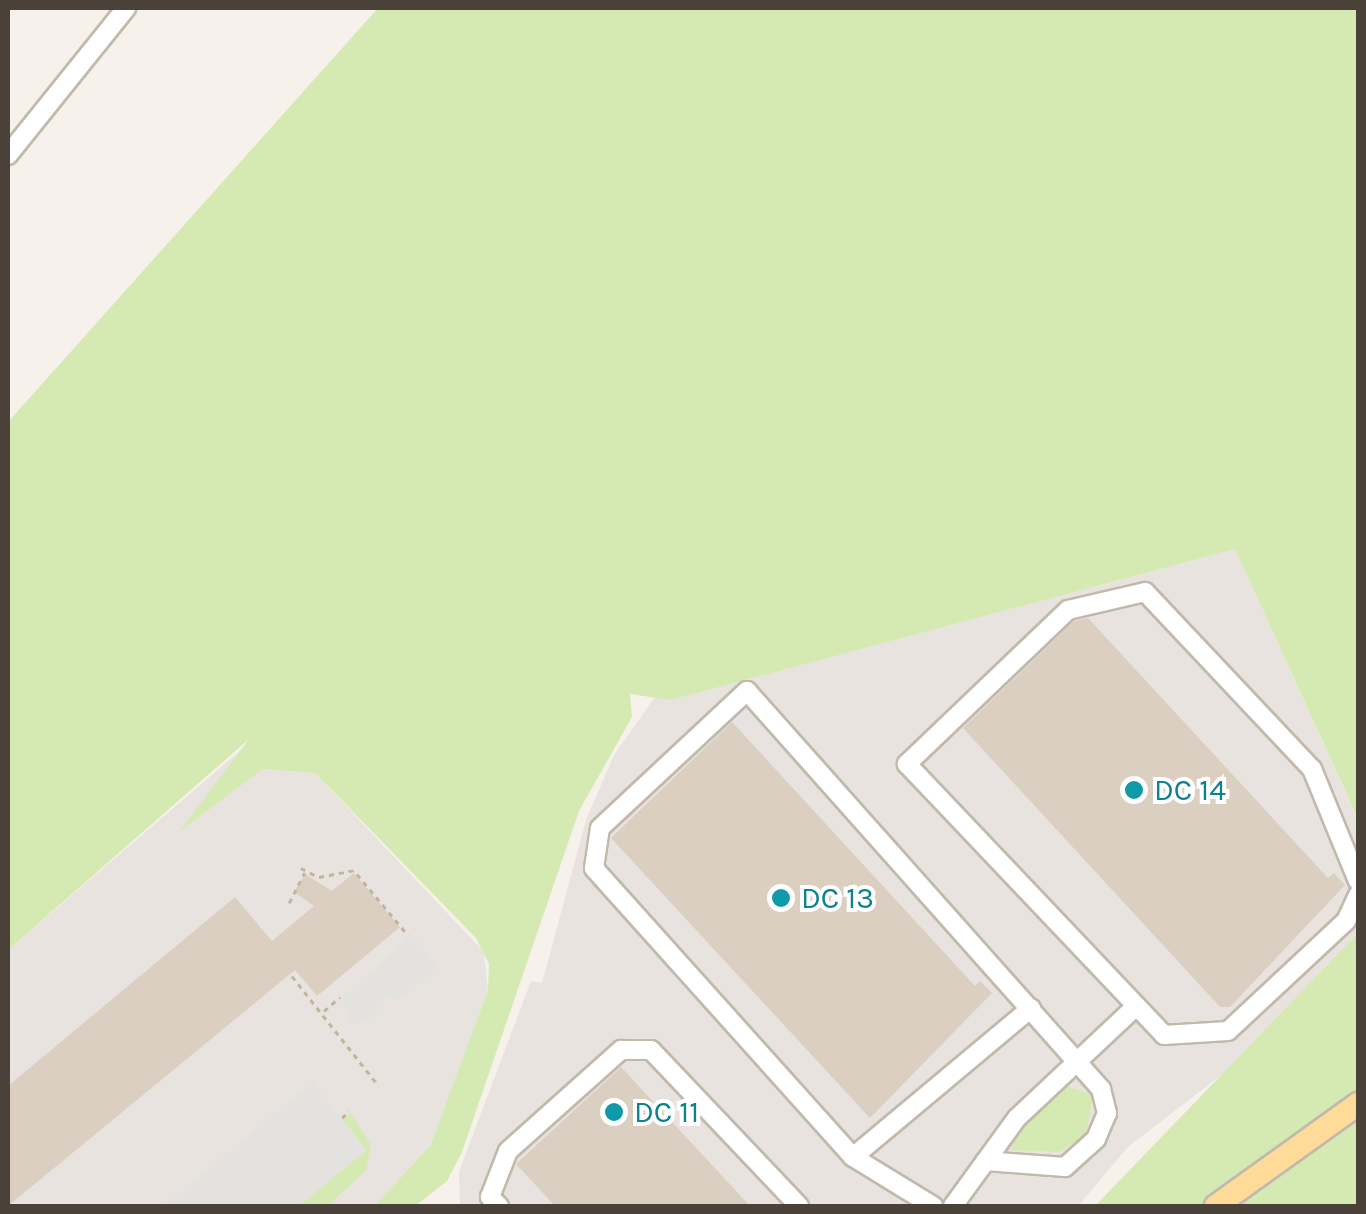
<!DOCTYPE html>
<style>
body{margin:0}
#map{position:relative;width:1366px;height:1214px;overflow:hidden;background:#f6f1ea;font-family:Karla,sans-serif}
div>[style]{position:absolute}
.industrial>*{inset:0;background:#e8e3df}
.green>*{inset:0;background:#d5eab3}
.parking>*{inset:0;background:#e4e2df}
.building>*{inset:0;background:#dbcfc2}
.path>*{height:2.5px;margin-top:-1.25px;transform-origin:0;background:repeating-linear-gradient(90deg,#c4b39d 0 5px,transparent 0 10px)}
.roads{filter:drop-shadow(2px 0 #c2b9ac) drop-shadow(-2px 0 #c2b9ac) drop-shadow(0 2px #c2b9ac) drop-shadow(0 -2px #c2b9ac)}
.minor>*{height:18px;margin:-9px;padding:0 9px;transform-origin:9px;border-radius:9px;background:#fff}
.major>*{height:22px;margin:-11px;padding:0 11px;transform-origin:11px;border-radius:11px;background:#ffdb9a}
.dots>*{width:28px;height:28px;translate:-50% -50%;box-sizing:border-box;border:5px solid #fff;border-radius:50%}
span{translate:-50% -50%;white-space:nowrap;text-align:center;line-height:1.15;-webkit-text-stroke:8px #fff;paint-order:stroke}
.culture-label{font-size:30px;color:#0d838f}
.left{translate:0 -50%;text-align:left}
.frame{position:absolute;inset:0;border:10px solid #4a4238;pointer-events:none}
</style>
<div id="map">
<div class="industrial">
<i style="clip-path:polygon(1235px 549px,1358px 820px,1358px 933px,1276px 1033px,1128px 1147px,1078px 1206px,460px 1206px,459px 1172px,531px 981px,542px 983px,586px 820px,614px 755px,655px 697px,671px 700px)"></i>
<i style="clip-path:polygon(256px 737px,184px 826px,263px 769px,315px 773px,484px 952px,488px 990px,430px 1146px,374px 1206px,8px 1206px,8px 950px)"></i>
</div>
<div class="green">
<i style="clip-path:polygon(378px 8px,1358px 8px,1358px 819px,1235px 549px,671px 700px,630px 694px,632px 717px,579px 811px,462px 1152px,447px 1181px,415px 1206px,374px 1206px,430px 1146px,488px 990px,489px 964px,476px 938px,315px 773px,263px 769px,179px 832px,249px 739px,8px 950px,8px 422px)"></i>
<i style="clip-path:polygon(1358px 933px,1358px 1206px,1095px 1206px)"></i>
<i style="clip-path:polygon(1062px 1085px,1093px 1094px,1086px 1135px,1060px 1152px,1012px 1150px,1009px 1134px)"></i>
<i style="clip-path:polygon(351px 1113px,371px 1145px,366px 1170px,328px 1206px,299px 1206px,366px 1150px,343px 1120px)"></i>
</div>
<div class="parking">
<i style="clip-path:polygon(411px 935px,440px 967px,397px 1002px,389px 994px,373px 1018px,352px 1024px,341px 999px)"></i>
<i style="clip-path:polygon(313px 1082px,366px 1150px,299px 1206px,164px 1206px)"></i>
</div>
<div class="building">
<i style="clip-path:polygon(1088px 618px,1328px 878px,1334px 873px,1345px 885px,1230px 1007px,1220px 1007px,963px 728px,1074px 621px)"></i>
<i style="clip-path:polygon(732px 722px,975px 986px,980px 981px,992px 993px,870px 1118px,611px 838px)"></i>
<i style="clip-path:polygon(354px 873px,400px 927px,317px 996px,295px 970px,8px 1206px,8px 1086px,235px 897px,272px 941px,314px 906px,294px 892px,305px 874px,332px 891px)"></i>
<i style="clip-path:polygon(621px 1067px,750px 1206px,555px 1206px,516px 1164px)"></i>
</div>
<div class="path">
<i style="left:301px;top:868px;width:20px;rotate:27deg"></i>
<i style="left:319px;top:877px;width:36px;rotate:-11deg"></i>
<i style="left:357px;top:874px;width:80px;rotate:50.1deg"></i>
<i style="left:289px;top:903px;width:34px;rotate:-63deg"></i>
<i style="left:292px;top:976px;width:140px;rotate:51.7deg"></i>
<i style="left:324px;top:1011px;width:21px;rotate:-41deg"></i>
<i style="left:342px;top:1118px;width:10px;rotate:-45deg"></i>
</div>
<div class="roads">
<div class="minor">
<i style="left:8px;top:155px;width:189px;rotate:-51.2deg"></i>
<i style="left:1358px;top:881px;width:121px;rotate:-112.3deg"></i>
<i style="left:1312px;top:769px;width:243px;rotate:-133.3deg"></i>
<i style="left:1145px;top:592px;width:79px;rotate:166.8deg"></i>
<i style="left:1068px;top:610px;width:223px;rotate:136.3deg"></i>
<i style="left:907px;top:764px;width:373px;rotate:46.5deg"></i>
<i style="left:1164px;top:1035px;width:64px;rotate:-3.6deg"></i>
<i style="left:1228px;top:1031px;width:161px;rotate:-43deg"></i>
<i style="left:1346px;top:921px;width:29px;rotate:-65deg"></i>
<i style="left:853px;top:1157px;width:232px;rotate:-39.9deg"></i>
<i style="left:499px;top:1206px;width:13px;rotate:-135deg"></i>
<i style="left:490px;top:1197px;width:49px;rotate:-68.6deg"></i>
<i style="left:508px;top:1151px;width:152px;rotate:-41.8deg"></i>
<i style="left:621px;top:1050px;width:30px"></i>
<i style="left:651px;top:1050px;width:215px;rotate:46.5deg"></i>
<i style="left:933px;top:1206px;width:94px;rotate:-148.5deg"></i>
<i style="left:853px;top:1157px;width:388px;rotate:-131.9deg"></i>
<i style="left:594px;top:868px;width:40px;rotate:-81.5deg"></i>
<i style="left:600px;top:828px;width:201px;rotate:-43deg"></i>
<i style="left:747px;top:691px;width:533px;rotate:48.35deg"></i>
<i style="left:1101px;top:1089px;width:25px;rotate:76deg"></i>
<i style="left:1107px;top:1113px;width:28px;rotate:113deg"></i>
<i style="left:1096px;top:1139px;width:42px;rotate:137.9deg"></i>
<i style="left:1065px;top:1167px;width:80px;rotate:-175.7deg"></i>
<i style="left:953px;top:1206px;width:109px;rotate:-54deg"></i>
<i style="left:1017px;top:1118px;width:159px;rotate:-43.2deg"></i>
</div>
<div class="major">
<i style="left:1216px;top:1206px;width:175px;rotate:-35.7deg"></i>
</div>
</div>
<div class="dots">
<i style="left:1134px;top:790px;background:#0f9aa8"></i>
<i style="left:781px;top:898px;background:#0f9aa8"></i>
<i style="left:614px;top:1112px;background:#0f9aa8"></i>
</div>
<div class="culture-label">
<span class="left" style="left:1154px;top:790px">DC 14</span>
<span class="left" style="left:801px;top:898px">DC 13</span>
<span class="left" style="left:634px;top:1112px">DC 11</span>
</div>
<div class="frame"></div>
</div>
